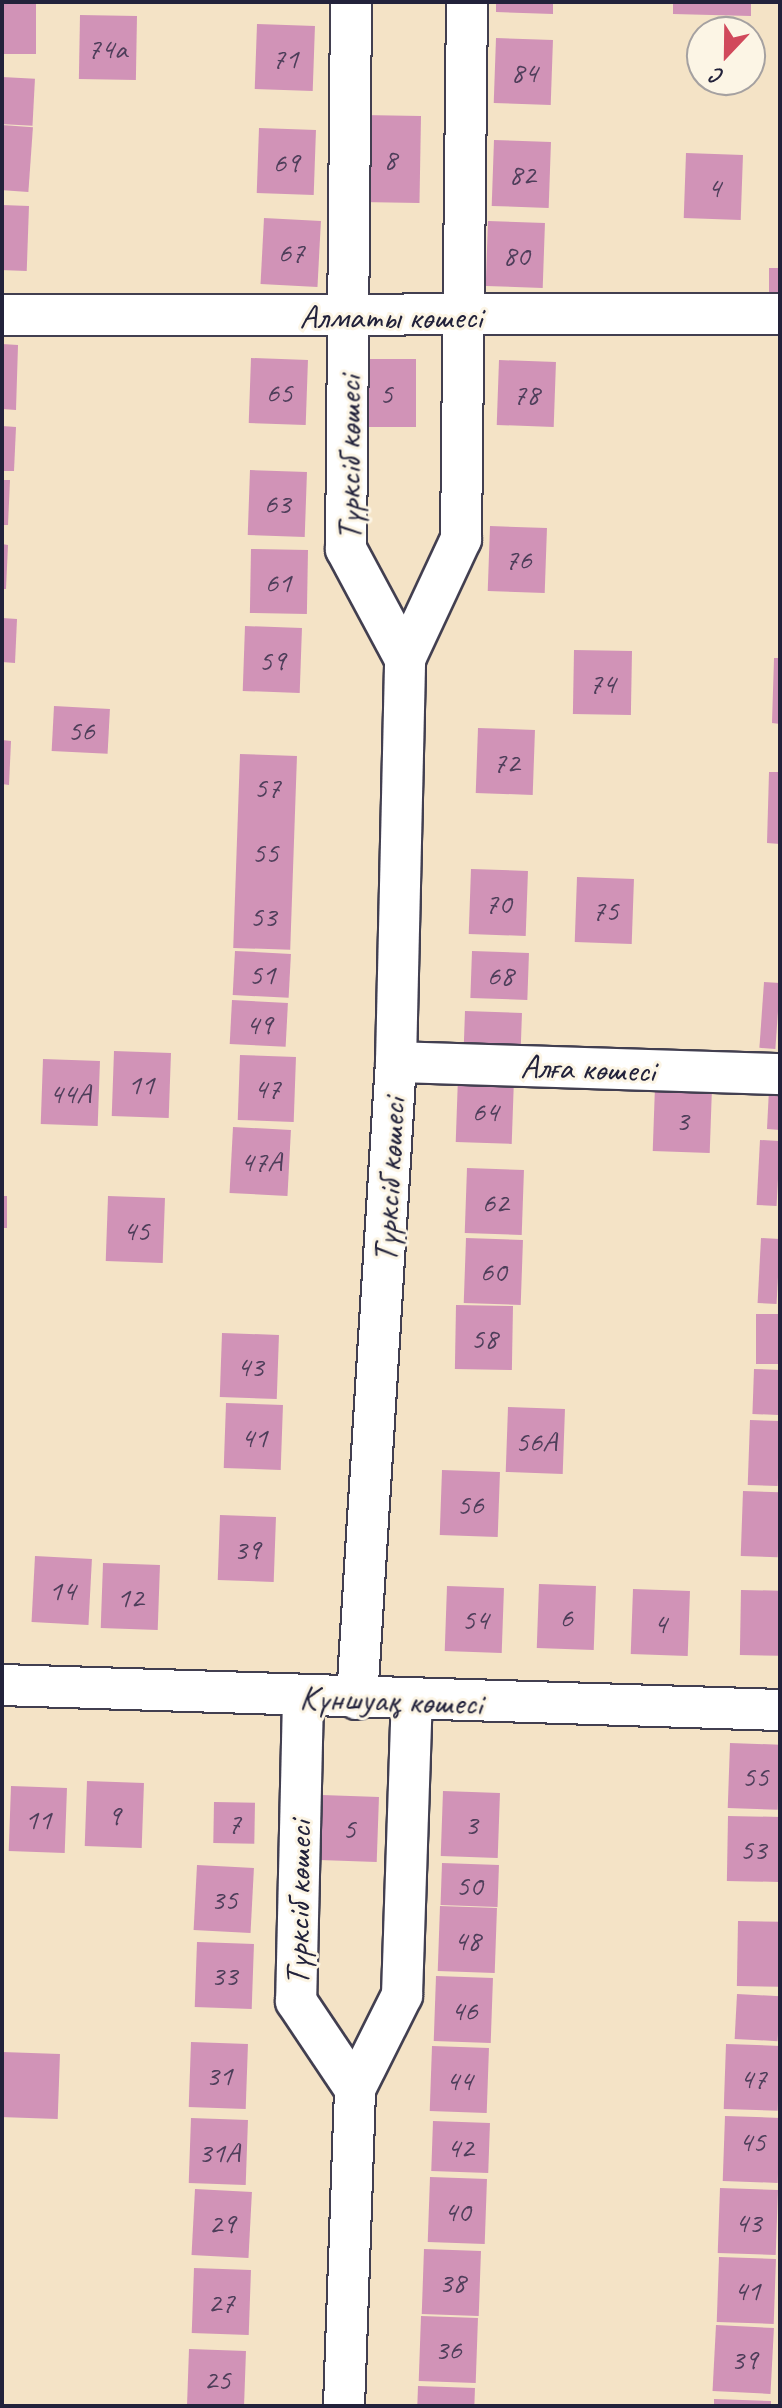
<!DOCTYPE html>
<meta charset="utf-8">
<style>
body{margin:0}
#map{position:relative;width:782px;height:2408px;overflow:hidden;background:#f4e3c6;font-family:Caveat,sans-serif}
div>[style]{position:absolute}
.building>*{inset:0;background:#d193b7;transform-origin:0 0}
.roads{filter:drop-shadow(2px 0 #423f50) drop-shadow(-2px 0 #423f50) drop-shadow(0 2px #423f50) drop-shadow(0 -2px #423f50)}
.minor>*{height:40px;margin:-20px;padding:0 20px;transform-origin:20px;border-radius:20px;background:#fff}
span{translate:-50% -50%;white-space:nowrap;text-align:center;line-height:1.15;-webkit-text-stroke:6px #fcf5e5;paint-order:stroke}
.number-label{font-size:30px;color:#4e3e5a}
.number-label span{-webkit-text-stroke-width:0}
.street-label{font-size:34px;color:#22223b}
.frame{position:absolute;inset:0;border:4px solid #22223b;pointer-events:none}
.north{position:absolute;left:686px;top:16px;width:80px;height:80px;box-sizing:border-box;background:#fcf5e5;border:2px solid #a5a1a1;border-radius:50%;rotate:202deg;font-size:22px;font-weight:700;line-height:32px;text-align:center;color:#22223b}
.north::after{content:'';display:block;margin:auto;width:28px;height:36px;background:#d1495b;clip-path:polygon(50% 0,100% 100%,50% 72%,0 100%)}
</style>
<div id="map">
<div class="building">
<i style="left:2px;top:2px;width:34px;height:52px"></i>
<i style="clip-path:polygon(496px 2px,553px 2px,553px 14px,496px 12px)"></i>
<i style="clip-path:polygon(673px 2px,751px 2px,751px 16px,673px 14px)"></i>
<i style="left:80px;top:15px;width:57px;height:64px;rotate:1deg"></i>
<i style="left:257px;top:24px;width:58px;height:65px;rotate:2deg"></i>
<i style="left:496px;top:38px;width:57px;height:65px;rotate:2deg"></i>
<i style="left:2px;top:77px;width:33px;height:47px;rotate:3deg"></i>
<i style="left:362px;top:115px;width:59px;height:87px;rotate:1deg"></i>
<i style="left:2px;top:125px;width:31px;height:65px;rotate:4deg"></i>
<i style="left:259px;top:128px;width:57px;height:65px;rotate:2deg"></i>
<i style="left:494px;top:140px;width:57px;height:66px;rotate:2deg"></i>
<i style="left:686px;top:153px;width:57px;height:65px;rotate:2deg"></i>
<i style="left:2px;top:205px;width:27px;height:65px;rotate:2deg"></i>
<i style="left:264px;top:218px;width:57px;height:66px;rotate:3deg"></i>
<i style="left:488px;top:221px;width:57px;height:65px;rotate:2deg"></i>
<i style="left:769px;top:268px;width:11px;height:34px"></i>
<i style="clip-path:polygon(2px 344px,18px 345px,16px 410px,2px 409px)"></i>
<i style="left:251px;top:358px;width:57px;height:65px;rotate:2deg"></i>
<i style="left:356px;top:359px;width:60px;height:68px"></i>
<i style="left:499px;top:360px;width:57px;height:65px;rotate:2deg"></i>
<i style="clip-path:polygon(2px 426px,16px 427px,14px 471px,2px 471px)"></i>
<i style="left:250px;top:470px;width:57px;height:65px;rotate:2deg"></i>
<i style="clip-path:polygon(2px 480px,10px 480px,8px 525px,2px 525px)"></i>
<i style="left:490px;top:526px;width:57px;height:65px;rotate:2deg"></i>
<i style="clip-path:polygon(2px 544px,8px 545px,6px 589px,2px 589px)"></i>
<i style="left:251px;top:549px;width:57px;height:64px;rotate:1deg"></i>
<i style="clip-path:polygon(2px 618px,17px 619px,15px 663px,2px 662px)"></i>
<i style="left:245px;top:626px;width:57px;height:65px;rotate:2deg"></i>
<i style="left:574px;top:650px;width:58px;height:64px;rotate:1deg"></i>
<i style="clip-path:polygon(774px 658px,780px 658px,780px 724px,772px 723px)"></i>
<i style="left:54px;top:706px;width:56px;height:45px;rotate:3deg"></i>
<i style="left:478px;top:728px;width:57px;height:65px;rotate:2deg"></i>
<i style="clip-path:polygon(2px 740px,11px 741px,9px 785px,2px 784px)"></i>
<i style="left:240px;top:754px;width:57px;height:194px;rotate:2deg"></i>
<i style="clip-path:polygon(769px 772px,780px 772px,780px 844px,767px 843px)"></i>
<i style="left:471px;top:869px;width:57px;height:65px;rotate:2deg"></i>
<i style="left:577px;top:877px;width:57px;height:65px;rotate:2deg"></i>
<i style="left:235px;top:951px;width:56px;height:44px;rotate:3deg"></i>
<i style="left:472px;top:951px;width:57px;height:47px;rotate:2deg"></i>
<i style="left:764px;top:982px;width:16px;height:66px;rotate:4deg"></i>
<i style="left:232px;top:1000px;width:56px;height:44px;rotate:3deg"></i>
<i style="left:465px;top:1011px;width:57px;height:47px;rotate:2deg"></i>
<i style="left:114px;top:1051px;width:57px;height:65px;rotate:2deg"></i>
<i style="left:240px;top:1055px;width:56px;height:65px;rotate:2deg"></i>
<i style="left:43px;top:1059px;width:57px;height:65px;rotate:2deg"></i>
<i style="left:458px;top:1077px;width:56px;height:65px;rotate:2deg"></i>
<i style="left:655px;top:1086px;width:57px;height:65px;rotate:2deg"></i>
<i style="clip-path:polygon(769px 1089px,780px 1089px,780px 1130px,767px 1129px)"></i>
<i style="left:233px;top:1127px;width:58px;height:66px;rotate:3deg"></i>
<i style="left:760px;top:1140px;width:20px;height:65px;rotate:3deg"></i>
<i style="left:467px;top:1168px;width:57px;height:65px;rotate:2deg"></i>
<i style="left:2px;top:1196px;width:5px;height:32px"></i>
<i style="left:108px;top:1196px;width:57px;height:65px;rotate:2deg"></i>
<i style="left:466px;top:1238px;width:57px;height:65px;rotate:2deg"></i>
<i style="left:761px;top:1238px;width:19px;height:65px;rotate:3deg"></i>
<i style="left:456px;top:1305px;width:57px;height:64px;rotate:1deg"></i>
<i style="left:756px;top:1314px;width:24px;height:50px"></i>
<i style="left:222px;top:1333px;width:57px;height:64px;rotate:2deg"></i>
<i style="left:754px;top:1369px;width:26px;height:45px;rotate:2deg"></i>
<i style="left:226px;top:1403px;width:57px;height:65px;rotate:2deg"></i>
<i style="left:508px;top:1407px;width:57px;height:65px;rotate:2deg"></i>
<i style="left:750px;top:1420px;width:30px;height:65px;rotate:2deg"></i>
<i style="left:442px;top:1470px;width:58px;height:65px;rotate:2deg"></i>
<i style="left:743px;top:1491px;width:37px;height:65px;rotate:2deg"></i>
<i style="left:220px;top:1515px;width:56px;height:65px;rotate:2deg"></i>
<i style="left:35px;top:1556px;width:57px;height:66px;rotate:3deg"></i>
<i style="left:103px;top:1563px;width:57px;height:65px;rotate:2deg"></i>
<i style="left:539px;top:1584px;width:57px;height:64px;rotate:2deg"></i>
<i style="left:447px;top:1586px;width:57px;height:65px;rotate:2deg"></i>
<i style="left:633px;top:1589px;width:57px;height:65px;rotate:2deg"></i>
<i style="left:741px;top:1590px;width:39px;height:65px;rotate:1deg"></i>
<i style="left:730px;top:1743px;width:50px;height:65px;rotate:2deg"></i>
<i style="left:87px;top:1781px;width:57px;height:65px;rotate:2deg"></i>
<i style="left:11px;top:1786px;width:56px;height:65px;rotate:2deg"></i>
<i style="left:443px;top:1791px;width:57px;height:65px;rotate:2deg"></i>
<i style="left:322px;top:1795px;width:57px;height:65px;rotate:2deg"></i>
<i style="left:214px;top:1802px;width:41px;height:41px;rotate:1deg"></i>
<i style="left:728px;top:1816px;width:52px;height:65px;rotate:1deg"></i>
<i style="left:442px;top:1863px;width:57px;height:42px;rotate:2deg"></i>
<i style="left:197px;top:1865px;width:57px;height:65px;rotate:3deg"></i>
<i style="left:440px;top:1906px;width:57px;height:65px;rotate:2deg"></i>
<i style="left:738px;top:1921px;width:42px;height:65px;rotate:1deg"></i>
<i style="left:197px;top:1942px;width:57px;height:65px;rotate:2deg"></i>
<i style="left:436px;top:1976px;width:57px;height:65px;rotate:2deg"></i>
<i style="left:737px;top:1994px;width:43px;height:45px;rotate:3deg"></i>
<i style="left:191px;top:2042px;width:57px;height:65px;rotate:2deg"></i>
<i style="left:726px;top:2044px;width:54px;height:65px;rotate:2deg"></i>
<i style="left:432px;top:2046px;width:57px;height:65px;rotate:2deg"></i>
<i style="left:2px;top:2052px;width:58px;height:65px;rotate:2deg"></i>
<i style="left:725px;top:2116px;width:55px;height:65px;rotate:2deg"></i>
<i style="left:191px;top:2118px;width:57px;height:65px;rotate:2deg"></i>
<i style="left:433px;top:2121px;width:57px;height:50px;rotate:2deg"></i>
<i style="left:430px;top:2177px;width:57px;height:65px;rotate:2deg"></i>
<i style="left:720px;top:2188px;width:58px;height:65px;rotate:2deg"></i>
<i style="left:195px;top:2189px;width:57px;height:66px;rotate:3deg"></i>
<i style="left:424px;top:2249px;width:57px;height:65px;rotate:2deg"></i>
<i style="left:719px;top:2257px;width:57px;height:65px;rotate:2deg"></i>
<i style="left:194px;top:2268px;width:57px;height:65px;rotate:2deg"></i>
<i style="left:421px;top:2316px;width:57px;height:65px;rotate:2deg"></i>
<i style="left:716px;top:2325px;width:58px;height:66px;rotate:3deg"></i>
<i style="left:189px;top:2349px;width:57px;height:57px;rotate:2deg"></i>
<i style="left:418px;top:2386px;width:57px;height:20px;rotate:2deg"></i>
<i style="clip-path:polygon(714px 2399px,771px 2401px,771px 2406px,714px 2406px)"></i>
</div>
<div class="roads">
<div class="minor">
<i style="left:351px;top:2px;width:547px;rotate:90.52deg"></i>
<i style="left:346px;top:549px;width:125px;rotate:61.8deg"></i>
<i style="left:2px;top:315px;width:778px;rotate:-0.07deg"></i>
<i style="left:396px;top:1062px;width:384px;rotate:1.8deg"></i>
<i style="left:2px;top:1685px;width:778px;rotate:1.84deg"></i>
<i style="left:303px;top:1698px;width:303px;rotate:91.3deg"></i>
<i style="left:296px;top:2001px;width:106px;rotate:56.2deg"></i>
<i style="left:357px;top:1699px;width:638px;rotate:-86.5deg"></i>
<i style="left:396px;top:1062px;width:403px;rotate:-88.7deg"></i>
<i style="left:405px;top:659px;width:132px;rotate:-65deg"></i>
<i style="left:461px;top:539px;width:537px;rotate:-89.36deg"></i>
<i style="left:344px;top:2406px;width:317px;rotate:-88deg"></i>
<i style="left:355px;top:2089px;width:105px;rotate:-63.4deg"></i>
<i style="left:402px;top:1995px;width:294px;rotate:-88.1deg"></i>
</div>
</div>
<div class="number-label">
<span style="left:107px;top:48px">74а</span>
<span style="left:285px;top:58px">71</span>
<span style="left:524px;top:72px">84</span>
<span style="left:390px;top:159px">8</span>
<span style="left:286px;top:162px">69</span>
<span style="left:522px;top:174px">82</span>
<span style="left:714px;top:187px">4</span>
<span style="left:291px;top:252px">67</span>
<span style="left:516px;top:255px">80</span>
<span style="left:279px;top:392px">65</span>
<span style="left:386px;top:393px">5</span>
<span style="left:526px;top:394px">78</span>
<span style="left:277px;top:503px">63</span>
<span style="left:518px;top:559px">76</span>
<span style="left:278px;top:582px">61</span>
<span style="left:272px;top:660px">59</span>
<span style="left:602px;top:683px">74</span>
<span style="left:81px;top:730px">56</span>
<span style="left:506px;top:762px">72</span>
<span style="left:267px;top:787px">57</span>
<span style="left:265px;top:852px">55</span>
<span style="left:498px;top:903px">70</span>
<span style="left:605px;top:910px">75</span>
<span style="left:263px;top:916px">53</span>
<span style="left:262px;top:974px">51</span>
<span style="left:500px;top:975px">68</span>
<span style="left:259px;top:1024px">49</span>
<span style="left:141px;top:1084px">11</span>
<span style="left:267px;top:1088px">47</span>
<span style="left:70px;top:1093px">44А</span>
<span style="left:485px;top:1111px">64</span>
<span style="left:682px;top:1120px">3</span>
<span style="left:261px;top:1161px">47А</span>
<span style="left:495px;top:1202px">62</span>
<span style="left:136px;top:1230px">45</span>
<span style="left:493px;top:1271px">60</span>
<span style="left:484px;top:1338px">58</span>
<span style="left:250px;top:1366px">43</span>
<span style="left:254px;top:1437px">41</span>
<span style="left:536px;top:1441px">56А</span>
<span style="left:470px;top:1504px">56</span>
<span style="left:247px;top:1549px">39</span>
<span style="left:62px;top:1590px">14</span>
<span style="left:130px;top:1597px">12</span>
<span style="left:566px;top:1617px">6</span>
<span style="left:475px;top:1619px">54</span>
<span style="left:660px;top:1623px">4</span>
<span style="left:755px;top:1776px">55</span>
<span style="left:114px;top:1815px">9</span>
<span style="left:38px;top:1819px">11</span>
<span style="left:234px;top:1823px">7</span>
<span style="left:471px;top:1824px">3</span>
<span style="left:349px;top:1828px">5</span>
<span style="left:753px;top:1849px">53</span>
<span style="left:469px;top:1885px">50</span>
<span style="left:224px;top:1899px">35</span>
<span style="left:467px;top:1940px">48</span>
<span style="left:224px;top:1975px">33</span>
<span style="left:464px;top:2010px">46</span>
<span style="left:219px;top:2075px">31</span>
<span style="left:753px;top:2078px">47</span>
<span style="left:459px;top:2080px">44</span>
<span style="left:752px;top:2141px">45</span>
<span style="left:460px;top:2147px">42</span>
<span style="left:219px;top:2152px">31А</span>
<span style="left:457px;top:2211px">40</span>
<span style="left:748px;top:2222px">43</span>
<span style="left:222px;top:2223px">29</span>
<span style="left:452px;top:2282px">38</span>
<span style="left:747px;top:2290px">41</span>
<span style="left:221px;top:2302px">27</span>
<span style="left:448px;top:2349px">36</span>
<span style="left:744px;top:2359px">39</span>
<span style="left:217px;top:2379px">25</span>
</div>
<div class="street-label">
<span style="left:391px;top:317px">Алматы көшесі</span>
<span style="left:349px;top:458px;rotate:-90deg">Түрксіб көшесі</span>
<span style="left:588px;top:1068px;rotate:2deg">Алға көшесі</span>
<span style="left:389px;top:1180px;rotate:-87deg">Түрксіб көшесі</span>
<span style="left:391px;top:1700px;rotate:2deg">Күншуақ көшесі</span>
<span style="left:298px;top:1903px;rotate:-89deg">Түрксіб көшесі</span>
</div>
<div class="frame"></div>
<div class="north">С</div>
</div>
